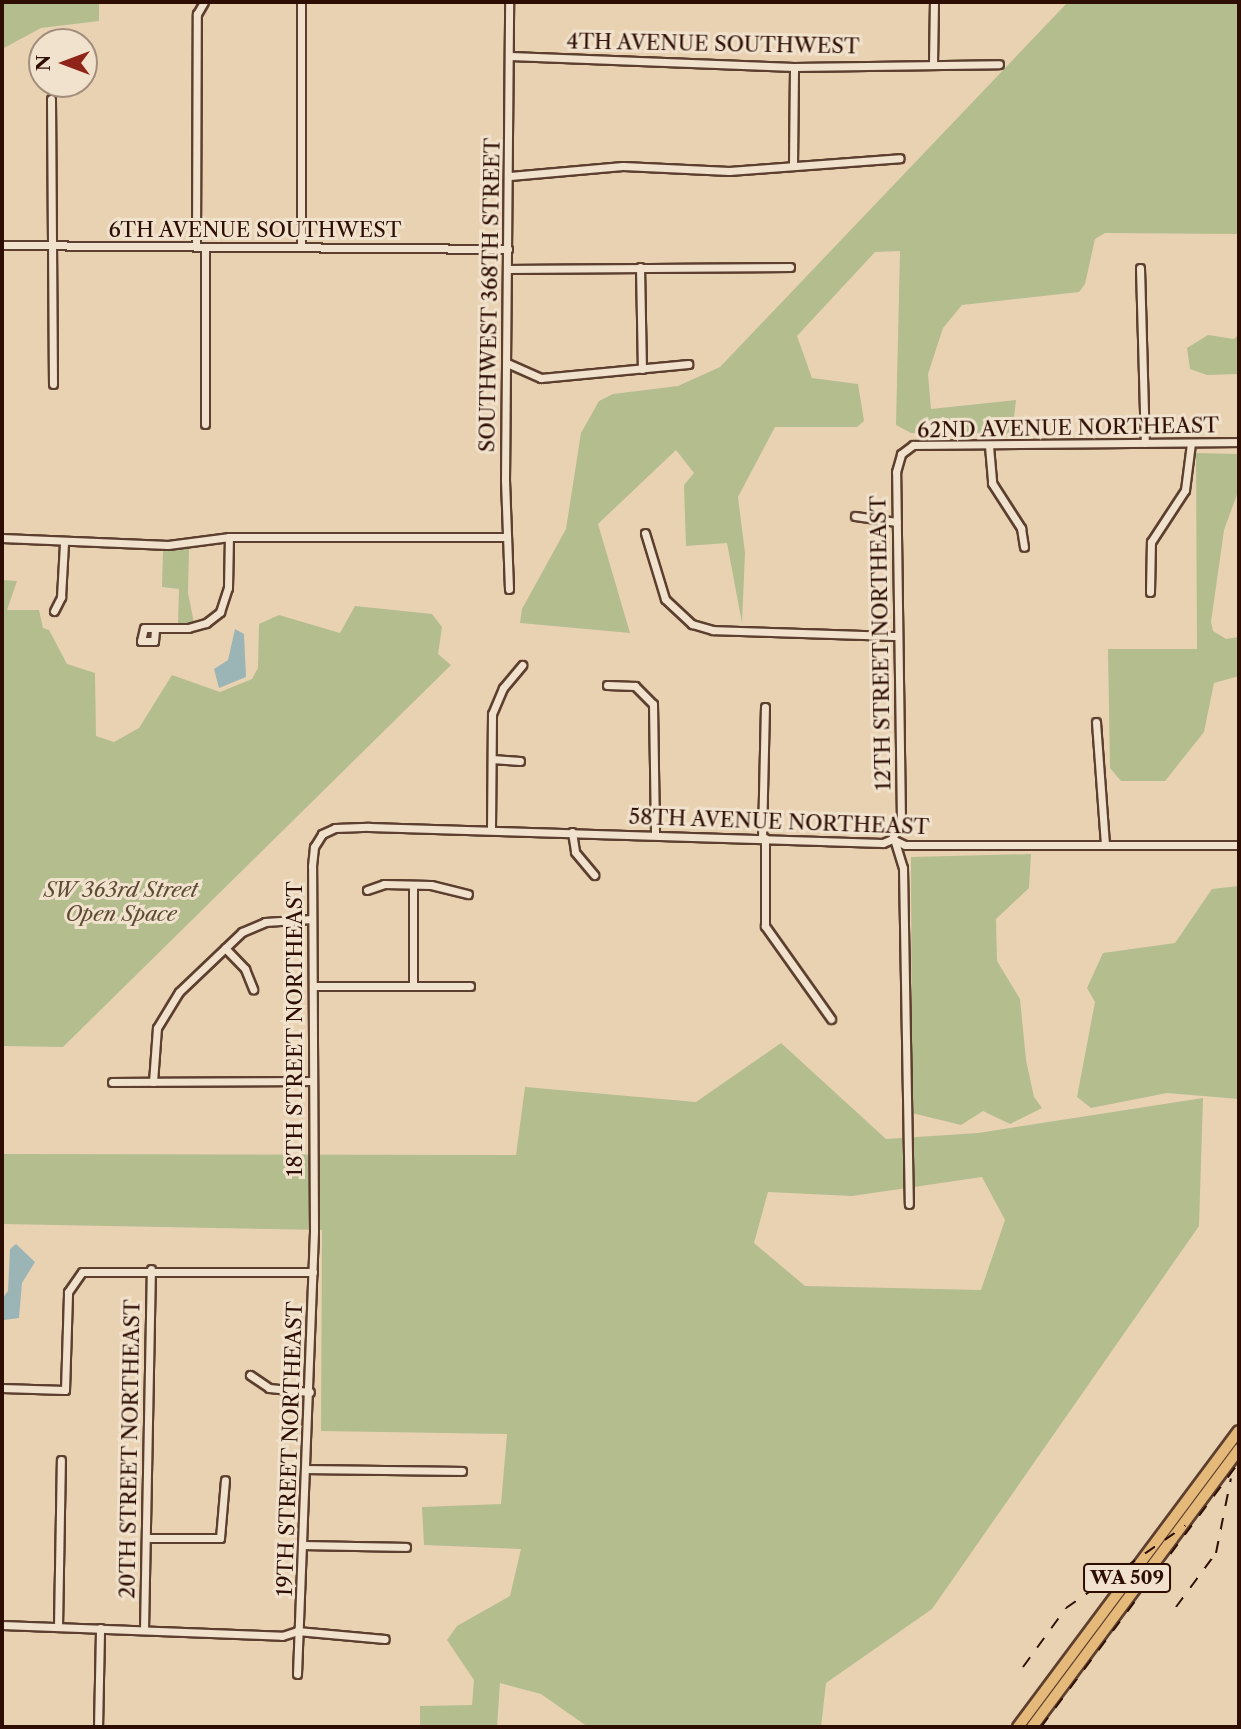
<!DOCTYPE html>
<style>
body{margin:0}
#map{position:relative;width:1241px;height:1729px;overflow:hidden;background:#e9d2b2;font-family:"Libre Caslon Text",serif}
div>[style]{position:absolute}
.green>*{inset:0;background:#b4bd8e}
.water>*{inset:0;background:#9bb5b6}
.roads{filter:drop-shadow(2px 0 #5d3f2f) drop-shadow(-2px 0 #5d3f2f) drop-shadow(0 2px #5d3f2f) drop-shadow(0 -2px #5d3f2f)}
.minor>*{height:7px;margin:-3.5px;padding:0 3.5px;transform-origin:3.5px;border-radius:3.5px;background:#f1e2cd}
.primary>*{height:10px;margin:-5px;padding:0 5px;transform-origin:5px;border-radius:5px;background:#e4b979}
.rail>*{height:2px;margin-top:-1px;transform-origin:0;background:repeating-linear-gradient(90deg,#2e0e03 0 12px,transparent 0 24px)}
span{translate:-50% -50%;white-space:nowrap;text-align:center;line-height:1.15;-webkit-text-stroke:6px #f1e2cd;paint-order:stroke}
.shield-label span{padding:2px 5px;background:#f1e2cd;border:2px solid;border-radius:5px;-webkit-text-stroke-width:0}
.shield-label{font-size:19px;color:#2e0e03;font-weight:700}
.street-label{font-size:21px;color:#2e0e03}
.park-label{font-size:21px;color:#5d4b34;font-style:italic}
.frame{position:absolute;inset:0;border:4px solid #2e0e03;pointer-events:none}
.north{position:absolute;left:28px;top:28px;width:70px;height:70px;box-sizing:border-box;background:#f1e2cd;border:2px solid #a38d7c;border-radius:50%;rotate:270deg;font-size:19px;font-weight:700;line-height:28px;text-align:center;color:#2e0e03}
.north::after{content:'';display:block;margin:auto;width:24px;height:32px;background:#8f2418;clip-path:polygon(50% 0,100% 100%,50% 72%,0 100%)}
</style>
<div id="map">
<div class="green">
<i style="clip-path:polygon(2px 2px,99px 2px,99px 21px,41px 28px,2px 49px)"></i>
<i style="clip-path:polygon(1068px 2px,1239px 2px,1239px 234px,1105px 233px,1095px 239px,1085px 284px,1079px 292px,962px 305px,943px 328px,928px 374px,931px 409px,1016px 400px,1012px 434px,911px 433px,896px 425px,900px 251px,875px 252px,797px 336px,812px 378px,858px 384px,864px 421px,857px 427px,775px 427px,738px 497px,745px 553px,742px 623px,727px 543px,686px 546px,684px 485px,694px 473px,676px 450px,598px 524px,630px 633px,520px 623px,522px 609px,566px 529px,581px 433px,599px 401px,613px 394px,678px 386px,720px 367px)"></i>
<i style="clip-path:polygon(1239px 334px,1239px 374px,1207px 375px,1190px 369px,1187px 348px,1208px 335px,1234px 339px)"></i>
<i style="clip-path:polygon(1196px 453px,1239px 454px,1239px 489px,1224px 530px,1211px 622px,1213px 631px,1226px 639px,1239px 637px,1239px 676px,1214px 683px,1204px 732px,1165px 781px,1121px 781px,1110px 768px,1108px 649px,1197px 649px)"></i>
<i style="clip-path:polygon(189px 548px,188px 593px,194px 623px,178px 625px,179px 589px,162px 587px,163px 550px)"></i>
<i style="clip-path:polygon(2px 580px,17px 581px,7px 610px,39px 610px,43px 628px,49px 630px,67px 664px,95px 673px,96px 736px,114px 742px,139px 728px,172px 675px,220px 692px,252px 679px,258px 668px,259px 624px,279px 615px,340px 633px,355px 606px,432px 614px,442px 627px,438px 654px,451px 665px,63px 1047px,2px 1046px)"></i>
<i style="clip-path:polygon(1031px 854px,1029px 888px,996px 919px,997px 961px,1020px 999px,1026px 1060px,1034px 1097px,1042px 1108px,1010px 1124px,983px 1111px,961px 1125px,912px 1113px,911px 857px)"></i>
<i style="clip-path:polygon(1239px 886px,1239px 1099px,1167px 1093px,1091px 1108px,1077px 1097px,1095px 1002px,1087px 988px,1103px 953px,1175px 943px,1212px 889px)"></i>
<i style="clip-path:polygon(evenodd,781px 1043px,886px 1139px,978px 1133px,1203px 1098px,1199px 1226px,932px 1609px,826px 1683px,821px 1727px,588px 1727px,541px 1694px,500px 1683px,497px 1727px,420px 1727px,420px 1706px,472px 1705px,474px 1680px,447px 1640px,457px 1626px,510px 1596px,521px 1549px,424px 1545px,422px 1507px,501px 1504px,507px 1434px,321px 1431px,322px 1230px,2px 1224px,2px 1154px,516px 1155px,525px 1087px,696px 1102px,781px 1043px,982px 1177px,1005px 1220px,981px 1290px,805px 1286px,754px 1243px,768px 1192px,852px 1196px,982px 1177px)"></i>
</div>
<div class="water">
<i style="clip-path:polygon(235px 629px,244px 634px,246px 677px,219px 688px,214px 669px,228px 660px)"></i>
<i style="clip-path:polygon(16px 1244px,35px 1262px,22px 1283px,19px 1318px,4px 1320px,2px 1299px,8px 1291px,10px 1249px)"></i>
</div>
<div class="roads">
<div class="minor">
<i style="left:510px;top:56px;width:284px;rotate:2.2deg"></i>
<i style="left:794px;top:67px;width:205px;rotate:-0.8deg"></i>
<i style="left:933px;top:64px;width:62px;rotate:-89.1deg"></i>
<i style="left:51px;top:99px;width:285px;rotate:89.6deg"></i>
<i style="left:793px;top:165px;width:98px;rotate:-89.4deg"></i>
<i style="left:510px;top:176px;width:113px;rotate:-5.1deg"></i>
<i style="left:623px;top:166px;width:106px;rotate:2.7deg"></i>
<i style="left:729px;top:171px;width:171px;rotate:-4.3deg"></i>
<i style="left:2px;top:245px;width:506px;rotate:0.45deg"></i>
<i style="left:196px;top:247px;width:233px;rotate:-89.8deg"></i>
<i style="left:197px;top:14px;width:14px;rotate:-60deg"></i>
<i style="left:205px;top:247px;width:177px;rotate:90deg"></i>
<i style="left:301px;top:247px;width:245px;rotate:-90deg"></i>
<i style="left:640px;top:267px;width:102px;rotate:88.9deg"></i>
<i style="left:1140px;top:268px;width:175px;rotate:88.4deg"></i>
<i style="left:508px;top:269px;width:282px;rotate:-0.4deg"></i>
<i style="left:507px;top:363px;width:37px;rotate:24deg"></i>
<i style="left:541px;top:378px;width:148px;rotate:-5.4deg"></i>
<i style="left:989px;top:446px;width:37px;rotate:85deg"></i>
<i style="left:992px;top:483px;width:54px;rotate:57.2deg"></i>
<i style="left:1021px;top:528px;width:19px;rotate:81deg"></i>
<i style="left:855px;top:516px;width:42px;rotate:8.1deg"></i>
<i style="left:645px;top:533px;width:69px;rotate:73.1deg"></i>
<i style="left:665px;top:599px;width:37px;rotate:43deg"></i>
<i style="left:692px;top:624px;width:22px;rotate:16deg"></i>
<i style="left:713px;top:630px;width:185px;rotate:1.9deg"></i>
<i style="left:2px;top:538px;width:166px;rotate:2.4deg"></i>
<i style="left:168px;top:545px;width:62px;rotate:-7.5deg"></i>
<i style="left:229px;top:537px;width:277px"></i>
<i style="left:509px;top:589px;width:109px;rotate:-92.1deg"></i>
<i style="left:505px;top:480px;width:478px;rotate:-89.5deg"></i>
<i style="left:1150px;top:592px;width:50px;rotate:-88.9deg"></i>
<i style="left:1151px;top:542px;width:62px;rotate:-56.8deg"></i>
<i style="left:1185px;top:490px;width:47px;rotate:-82.7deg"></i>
<i style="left:54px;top:611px;width:16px;rotate:-63deg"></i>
<i style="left:61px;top:597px;width:54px;rotate:-86.8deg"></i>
<i style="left:155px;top:630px;width:11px;rotate:95deg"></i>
<i style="left:154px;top:641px;width:13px;rotate:180deg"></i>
<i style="left:141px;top:641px;width:13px;rotate:-77deg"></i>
<i style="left:144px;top:628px;width:44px"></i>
<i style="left:188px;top:628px;width:19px;rotate:-16deg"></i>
<i style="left:206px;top:623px;width:18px;rotate:-38deg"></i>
<i style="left:220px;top:612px;width:25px;rotate:-72deg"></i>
<i style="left:228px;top:588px;width:51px;rotate:-88.9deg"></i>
<i style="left:607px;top:685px;width:28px;rotate:2deg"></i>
<i style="left:635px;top:686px;width:25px;rotate:45deg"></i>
<i style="left:653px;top:704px;width:131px;rotate:89.1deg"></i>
<i style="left:1096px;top:722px;width:123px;rotate:85.8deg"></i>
<i style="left:492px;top:759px;width:28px;rotate:4deg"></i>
<i style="left:491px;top:829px;width:115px;rotate:-89.5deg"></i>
<i style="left:492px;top:714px;width:28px;rotate:-67deg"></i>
<i style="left:503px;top:688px;width:30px;rotate:-50deg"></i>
<i style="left:572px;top:832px;width:20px;rotate:81deg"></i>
<i style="left:575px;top:852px;width:30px;rotate:50deg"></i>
<i style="left:762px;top:838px;width:131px;rotate:-88.7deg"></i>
<i style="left:765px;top:838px;width:88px;rotate:90deg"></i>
<i style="left:765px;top:926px;width:114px;rotate:54.6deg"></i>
<i style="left:892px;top:839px;width:20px;rotate:-63deg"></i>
<i style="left:901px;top:821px;width:349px;rotate:-90.8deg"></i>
<i style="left:896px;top:472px;width:19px;rotate:-74deg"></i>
<i style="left:901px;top:454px;width:15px;rotate:-37deg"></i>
<i style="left:913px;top:445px;width:326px;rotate:-0.5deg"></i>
<i style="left:895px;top:842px;width:27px;rotate:73deg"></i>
<i style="left:903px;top:868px;width:336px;rotate:89deg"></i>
<i style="left:413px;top:885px;width:101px;rotate:90deg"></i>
<i style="left:367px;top:890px;width:18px;rotate:-19deg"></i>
<i style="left:384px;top:884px;width:47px;rotate:1.2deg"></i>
<i style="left:431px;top:885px;width:38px;rotate:14deg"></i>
<i style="left:225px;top:948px;width:29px;rotate:46deg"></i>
<i style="left:245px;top:969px;width:22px;rotate:68deg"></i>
<i style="left:313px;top:986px;width:157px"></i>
<i style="left:112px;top:1082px;width:201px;rotate:-0.3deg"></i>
<i style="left:153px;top:1082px;width:54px;rotate:-85.8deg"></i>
<i style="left:157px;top:1028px;width:42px;rotate:-58.6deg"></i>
<i style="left:179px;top:992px;width:87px;rotate:-43.6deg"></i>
<i style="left:242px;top:932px;width:25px;rotate:-23deg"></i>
<i style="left:265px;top:922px;width:47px;rotate:-3.7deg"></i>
<i style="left:250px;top:1375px;width:23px;rotate:34deg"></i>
<i style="left:269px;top:1388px;width:41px;rotate:5.6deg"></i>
<i style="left:2px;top:1388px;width:63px;rotate:1.8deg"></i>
<i style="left:65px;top:1390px;width:98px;rotate:-88.2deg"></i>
<i style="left:68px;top:1292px;width:24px;rotate:-55deg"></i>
<i style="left:82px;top:1272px;width:231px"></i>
<i style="left:307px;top:1469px;width:155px;rotate:0.7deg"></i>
<i style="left:146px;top:1538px;width:74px"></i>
<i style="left:220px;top:1538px;width:58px;rotate:-85.1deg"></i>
<i style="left:305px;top:1545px;width:101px;rotate:1.1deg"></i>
<i style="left:2px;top:1625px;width:280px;rotate:2.2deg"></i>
<i style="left:282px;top:1636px;width:16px;rotate:-18deg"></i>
<i style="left:297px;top:1631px;width:88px;rotate:5.2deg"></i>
<i style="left:58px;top:1627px;width:167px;rotate:-89deg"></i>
<i style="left:144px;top:1630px;width:361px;rotate:-88.9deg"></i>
<i style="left:297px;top:1674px;width:443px;rotate:-87.8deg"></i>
<i style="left:314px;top:1231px;width:365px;rotate:-90.3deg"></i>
<i style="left:312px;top:866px;width:19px;rotate:-84deg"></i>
<i style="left:314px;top:847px;width:15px;rotate:-58deg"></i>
<i style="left:322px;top:834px;width:14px;rotate:-25deg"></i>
<i style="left:335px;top:828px;width:34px;rotate:-2deg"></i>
<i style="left:369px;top:827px;width:514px;rotate:1.78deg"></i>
<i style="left:883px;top:843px;width:10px;rotate:-24deg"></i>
<i style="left:892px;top:839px;width:14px;rotate:25deg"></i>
<i style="left:905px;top:845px;width:334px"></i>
<i style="left:98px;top:1727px;width:99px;rotate:-88.8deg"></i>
</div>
<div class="primary">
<i style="left:1018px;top:1727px;width:369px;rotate:-53.3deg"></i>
<i style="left:1032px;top:1727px;width:347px;rotate:-53.3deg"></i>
</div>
</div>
<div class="rail">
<i style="left:1176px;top:1607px;width:67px;rotate:-53.5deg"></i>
<i style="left:1216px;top:1553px;width:76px;rotate:-78.7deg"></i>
<i style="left:1023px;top:1667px;width:73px;rotate:-53.9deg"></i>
<i style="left:1066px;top:1608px;width:145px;rotate:-34.6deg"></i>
<i style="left:1041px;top:1727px;width:331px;rotate:-53.2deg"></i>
</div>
<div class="shield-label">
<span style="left:1127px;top:1578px">WA 509</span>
</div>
<div class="street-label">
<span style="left:713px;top:44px;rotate:1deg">4TH AVENUE SOUTHWEST</span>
<span style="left:255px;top:230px">6TH AVENUE SOUTHWEST</span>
<span style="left:490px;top:295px;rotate:-89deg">SOUTHWEST 368TH STREET</span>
<span style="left:1068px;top:428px;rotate:-1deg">62ND AVENUE NORTHEAST</span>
<span style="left:881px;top:643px;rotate:-91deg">12TH STREET NORTHEAST</span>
<span style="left:779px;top:822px;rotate:2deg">58TH AVENUE NORTHEAST</span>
<span style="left:295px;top:1029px;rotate:-90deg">18TH STREET NORTHEAST</span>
<span style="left:130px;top:1449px;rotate:-89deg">20TH STREET NORTHEAST</span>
<span style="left:290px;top:1449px;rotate:-88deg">19TH STREET NORTHEAST</span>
</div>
<div class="park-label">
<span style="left:121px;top:902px">SW 363rd Street<br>Open Space</span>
</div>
<div class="frame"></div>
<div class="north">N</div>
</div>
